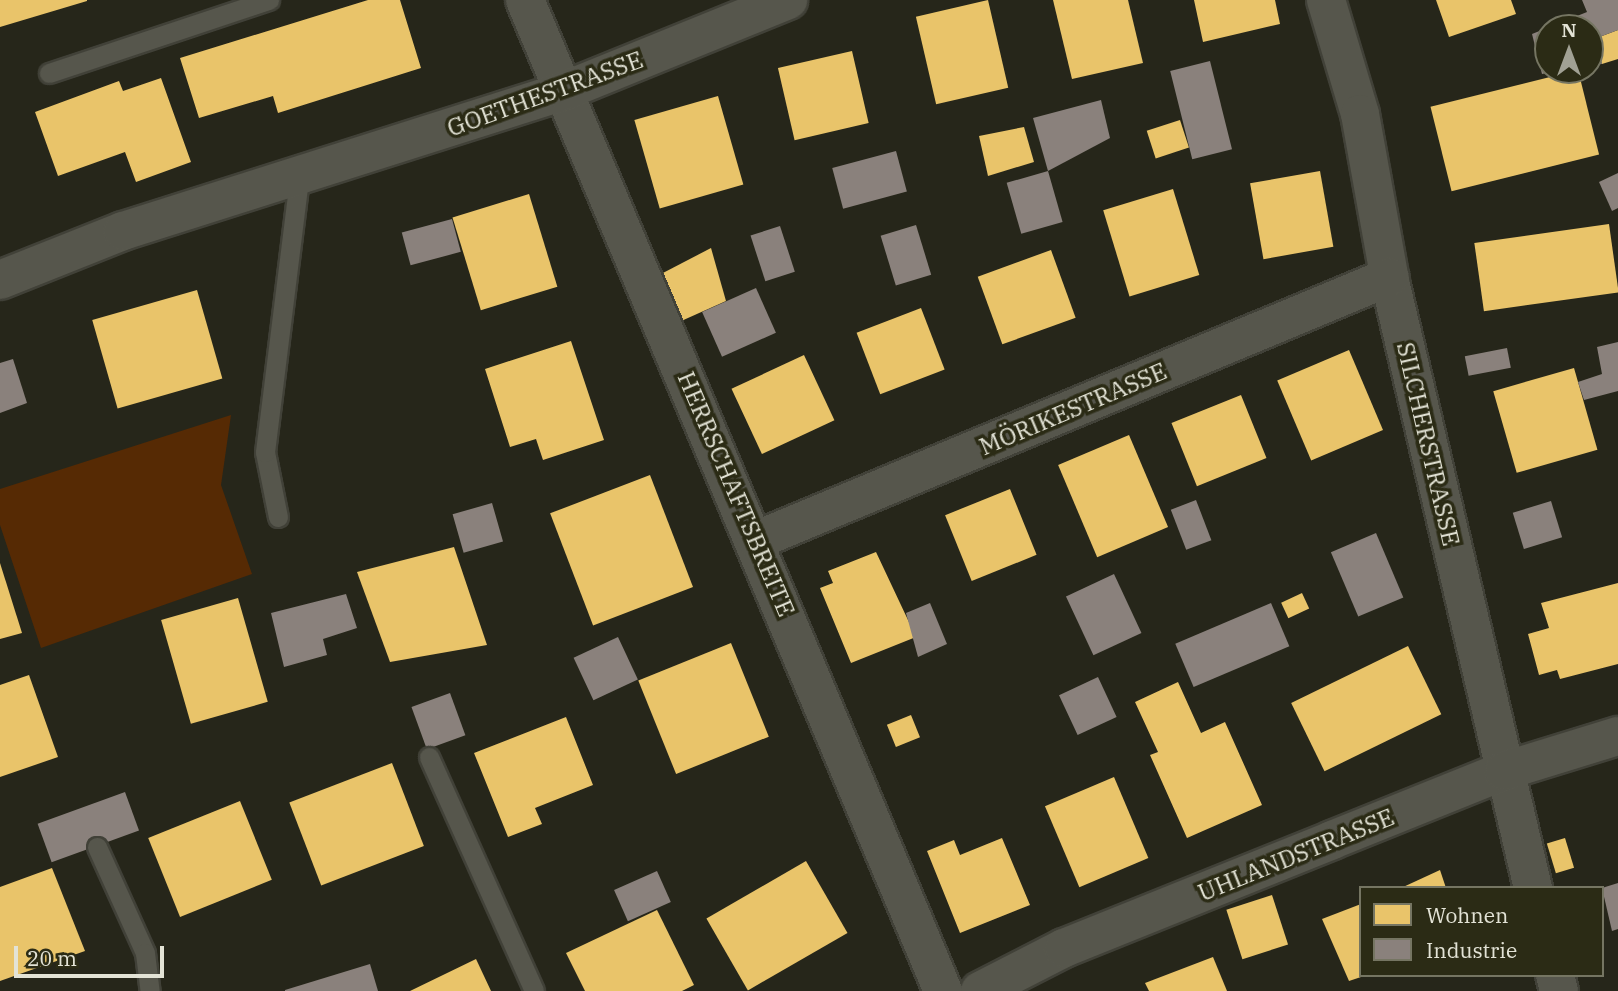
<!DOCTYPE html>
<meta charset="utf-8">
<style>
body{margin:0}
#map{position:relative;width:1618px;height:991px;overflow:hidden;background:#26261a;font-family:"IBM Plex Serif",serif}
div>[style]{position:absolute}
.green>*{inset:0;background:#562a04}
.homes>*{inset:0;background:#e9c46a;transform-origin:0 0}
.industry>*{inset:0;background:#8a817c;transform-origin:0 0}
.roads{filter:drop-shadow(2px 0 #414138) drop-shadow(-2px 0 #414138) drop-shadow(0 2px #414138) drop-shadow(0 -2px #414138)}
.lane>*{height:19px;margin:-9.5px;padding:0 9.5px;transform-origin:9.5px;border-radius:9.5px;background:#56564c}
.street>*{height:38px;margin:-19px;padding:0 19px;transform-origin:19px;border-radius:19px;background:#56564c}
span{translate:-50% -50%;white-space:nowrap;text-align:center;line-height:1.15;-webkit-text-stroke:7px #2b2b15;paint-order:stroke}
.street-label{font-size:24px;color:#e3e3d6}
.legend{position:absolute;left:1359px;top:886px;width:245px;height:91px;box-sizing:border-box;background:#2b2b15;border:2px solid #757562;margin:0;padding:9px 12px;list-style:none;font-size:21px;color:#e3e3d6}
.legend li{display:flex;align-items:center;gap:14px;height:35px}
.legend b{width:35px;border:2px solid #757562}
.north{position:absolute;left:1534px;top:14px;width:70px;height:70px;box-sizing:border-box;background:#2b2b15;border:2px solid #757562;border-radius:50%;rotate:0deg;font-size:19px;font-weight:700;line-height:28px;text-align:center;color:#e3e3d6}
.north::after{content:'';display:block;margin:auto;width:24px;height:32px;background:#a1a194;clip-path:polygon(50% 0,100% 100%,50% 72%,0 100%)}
.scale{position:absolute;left:14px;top:946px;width:150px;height:32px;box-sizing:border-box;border:4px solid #e3e3d6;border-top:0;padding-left:9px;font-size:21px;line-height:24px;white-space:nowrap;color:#e3e3d6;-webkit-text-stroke:5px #2b2b15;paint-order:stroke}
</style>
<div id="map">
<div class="green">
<i style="clip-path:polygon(231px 415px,221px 485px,252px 574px,41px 648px,0 525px,0 489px)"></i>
</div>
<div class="homes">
<i style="clip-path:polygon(0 0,87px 0,87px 1px,0 27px)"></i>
<i style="clip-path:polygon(368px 0,400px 0,421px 68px,278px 113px,273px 96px,199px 118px,180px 58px)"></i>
<i style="left:988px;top:0;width:90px;height:74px;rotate:77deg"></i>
<i style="clip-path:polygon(1053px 0,1128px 0,1143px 63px,1072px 79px)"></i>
<i style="clip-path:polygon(1194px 0,1275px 0,1280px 24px,1203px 42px)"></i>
<i style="clip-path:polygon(1436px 0,1511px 0,1516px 14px,1449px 37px)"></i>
<i style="clip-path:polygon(1618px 30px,1618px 59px,1602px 64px,1594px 39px)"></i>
<i style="left:852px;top:51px;width:74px;height:76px;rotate:77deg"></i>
<i style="left:1578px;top:70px;width:87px;height:152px;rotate:76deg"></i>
<i style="clip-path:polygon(161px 78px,191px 162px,136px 182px,125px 152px,58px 176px,35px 112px,119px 81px,123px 91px)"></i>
<i style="left:718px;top:96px;width:92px;height:87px;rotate:74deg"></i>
<i style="left:1180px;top:120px;width:29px;height:35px;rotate:72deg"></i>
<i style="clip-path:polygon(1024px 127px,1034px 162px,988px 176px,979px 136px)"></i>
<i style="left:1320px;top:171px;width:77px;height:71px;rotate:80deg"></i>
<i style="left:1173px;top:189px;width:90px;height:73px;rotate:73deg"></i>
<i style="left:529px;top:194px;width:97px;height:80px;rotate:73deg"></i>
<i style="left:1609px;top:224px;width:69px;height:136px;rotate:82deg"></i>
<i style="clip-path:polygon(711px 248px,726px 301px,679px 322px,661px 274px)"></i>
<i style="left:1051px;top:250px;width:72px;height:78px;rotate:70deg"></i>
<i style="left:197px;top:290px;width:92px;height:109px;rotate:74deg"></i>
<i style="left:921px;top:308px;width:66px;height:69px;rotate:69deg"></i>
<i style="clip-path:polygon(571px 341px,604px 440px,543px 460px,536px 439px,510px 447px,485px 369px)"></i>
<i style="left:1349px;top:350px;width:87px;height:78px;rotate:67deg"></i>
<i style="left:804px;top:355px;width:72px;height:80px;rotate:65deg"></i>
<i style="left:1574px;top:368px;width:85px;height:84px;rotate:74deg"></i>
<i style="left:1241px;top:395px;width:68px;height:75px;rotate:68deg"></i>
<i style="left:1129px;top:435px;width:100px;height:77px;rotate:67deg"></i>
<i style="left:650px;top:475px;width:120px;height:107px;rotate:69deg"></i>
<i style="left:1010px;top:489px;width:71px;height:70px;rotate:68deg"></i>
<i style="clip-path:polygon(454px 547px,487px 645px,390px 662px,357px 572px)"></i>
<i style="clip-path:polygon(876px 552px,916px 637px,851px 663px,820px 588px,833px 583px,828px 571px)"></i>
<i style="clip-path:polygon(0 563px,22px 633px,0 639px)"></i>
<i style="clip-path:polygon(1618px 583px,1618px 664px,1560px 679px,1557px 670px,1539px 675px,1528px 634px,1549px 628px,1541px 603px)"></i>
<i style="left:1302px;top:593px;width:17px;height:23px;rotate:65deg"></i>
<i style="left:238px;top:598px;width:108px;height:80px;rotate:74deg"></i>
<i style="left:731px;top:643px;width:101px;height:100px;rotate:68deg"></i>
<i style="left:1408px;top:646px;width:76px;height:130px;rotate:64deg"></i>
<i style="clip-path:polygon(29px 675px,58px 757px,0 777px,0 685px)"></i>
<i style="clip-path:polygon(1178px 682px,1201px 733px,1225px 722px,1262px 805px,1187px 838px,1150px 755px,1158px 752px,1135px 702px)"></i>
<i style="left:911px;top:715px;width:24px;height:26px;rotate:68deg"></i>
<i style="clip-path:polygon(566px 717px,593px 785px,535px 808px,542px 824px,508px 837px,474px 753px)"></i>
<i style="left:392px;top:763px;width:89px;height:110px;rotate:69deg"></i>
<i style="left:1114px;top:777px;width:88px;height:75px;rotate:67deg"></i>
<i style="left:240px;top:801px;width:85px;height:99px;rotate:68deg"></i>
<i style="clip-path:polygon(1002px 838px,1030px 905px,960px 933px,927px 851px,954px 840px,960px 855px)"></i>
<i style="left:1565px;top:838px;width:31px;height:19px;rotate:73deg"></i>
<i style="left:806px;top:861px;width:83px;height:115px;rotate:60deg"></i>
<i style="clip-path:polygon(52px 868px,85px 951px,0 981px,0 887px)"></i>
<i style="clip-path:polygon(1440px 870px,1446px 888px,1401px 888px)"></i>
<i style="left:1272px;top:895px;width:52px;height:48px;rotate:72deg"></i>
<i style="clip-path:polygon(1361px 904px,1361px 977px,1349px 981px,1322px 919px)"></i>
<i style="clip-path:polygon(657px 910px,694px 985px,682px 991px,585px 991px,566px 953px)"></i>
<i style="clip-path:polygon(1213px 957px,1227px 991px,1149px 991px,1145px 983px)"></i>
<i style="clip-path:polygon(476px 959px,491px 991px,410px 991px)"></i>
</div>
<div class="industry">
<i style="clip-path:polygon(1582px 0,1618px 0,1618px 30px,1594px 39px,1602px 64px,1590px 65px,1590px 28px,1548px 28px,1548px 70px,1556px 71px,1542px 74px,1532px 34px,1587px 12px)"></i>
<i style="left:1210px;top:61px;width:91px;height:41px;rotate:76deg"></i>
<i style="clip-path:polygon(1101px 100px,1110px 138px,1048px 171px,1033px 118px)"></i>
<i style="left:896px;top:151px;width:42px;height:66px;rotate:75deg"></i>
<i style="left:1048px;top:171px;width:53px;height:43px;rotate:74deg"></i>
<i style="clip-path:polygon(1618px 173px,1618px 208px,1612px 211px,1599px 182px)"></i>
<i style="left:452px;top:219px;width:34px;height:52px;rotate:75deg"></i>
<i style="left:916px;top:225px;width:52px;height:37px;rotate:73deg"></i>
<i style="left:780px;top:226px;width:48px;height:31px;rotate:72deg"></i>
<i style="left:756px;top:288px;width:49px;height:59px;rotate:66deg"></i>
<i style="clip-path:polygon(1618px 342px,1618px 391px,1584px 400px,1578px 382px,1602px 374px,1597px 347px)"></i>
<i style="left:1507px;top:348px;width:20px;height:43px;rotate:79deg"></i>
<i style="clip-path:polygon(13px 359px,27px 403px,0 413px,0 363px)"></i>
<i style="left:1196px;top:500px;width:43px;height:27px;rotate:69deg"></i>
<i style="left:1551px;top:501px;width:38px;height:40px;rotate:73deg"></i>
<i style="left:492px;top:503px;width:40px;height:41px;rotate:74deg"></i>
<i style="left:1376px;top:533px;width:70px;height:49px;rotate:67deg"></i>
<i style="left:1114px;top:574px;width:65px;height:53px;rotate:65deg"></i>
<i style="clip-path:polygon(346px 594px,357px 628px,323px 639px,327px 655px,284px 667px,271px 613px)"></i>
<i style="clip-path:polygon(930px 603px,947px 644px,918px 657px,906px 613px)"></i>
<i style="left:1271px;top:603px;width:47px;height:104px;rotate:67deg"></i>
<i style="left:618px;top:637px;width:47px;height:49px;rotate:65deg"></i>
<i style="left:1098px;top:677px;width:44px;height:43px;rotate:65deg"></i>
<i style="left:450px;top:693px;width:45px;height:41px;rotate:70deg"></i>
<i style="left:125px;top:792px;width:41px;height:93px;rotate:70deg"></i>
<i style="left:657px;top:871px;width:34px;height:47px;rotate:66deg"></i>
<i style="clip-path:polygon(1618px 883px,1618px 929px,1612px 931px,1602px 888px)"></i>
<i style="clip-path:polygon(370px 964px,378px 991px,285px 991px,285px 990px)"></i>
</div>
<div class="roads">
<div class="lane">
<i style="left:49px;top:73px;width:232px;rotate:-18.4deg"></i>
<i style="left:278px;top:517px;width:66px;rotate:-101.3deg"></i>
<i style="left:265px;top:452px;width:276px;rotate:-82.9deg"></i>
<i style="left:429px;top:757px;width:256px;rotate:65.8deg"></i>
<i style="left:97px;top:847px;width:116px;rotate:65.6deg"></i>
<i style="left:145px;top:953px;width:38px;rotate:83deg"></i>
</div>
<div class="street">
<i style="left:525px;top:0;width:1076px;rotate:67.13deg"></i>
<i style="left:1326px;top:0;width:119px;rotate:73.4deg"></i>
<i style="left:1360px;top:114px;width:175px;rotate:79.8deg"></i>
<i style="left:1391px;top:286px;width:619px;rotate:76.73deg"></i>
<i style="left:0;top:280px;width:132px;rotate:-21.7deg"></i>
<i style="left:123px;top:231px;width:463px;rotate:-17.6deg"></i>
<i style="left:564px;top:91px;width:242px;rotate:-22.1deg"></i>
<i style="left:757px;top:540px;width:685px;rotate:-22.59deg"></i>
<i style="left:1555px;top:975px;width:16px;rotate:76deg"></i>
<i style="left:980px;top:991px;width:94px;rotate:-27.1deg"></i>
<i style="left:1064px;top:948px;width:289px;rotate:-21.9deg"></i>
<i style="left:1332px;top:840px;width:185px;rotate:-21.9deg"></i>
<i style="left:1504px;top:771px;width:119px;rotate:-17.1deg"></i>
</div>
</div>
<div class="street-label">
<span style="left:545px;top:94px;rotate:-20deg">GOETHESTRASSE</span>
<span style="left:1073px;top:409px;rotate:-23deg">MÖRIKESTRASSE</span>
<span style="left:1428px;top:444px;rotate:77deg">SILCHERSTRASSE</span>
<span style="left:736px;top:494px;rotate:67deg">HERRSCHAFTSBREITE</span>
<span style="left:1296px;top:855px;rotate:-22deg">UHLANDSTRASSE</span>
</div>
<ul class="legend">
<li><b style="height:19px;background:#e9c46a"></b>Wohnen</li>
<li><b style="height:19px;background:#8a817c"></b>Industrie</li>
</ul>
<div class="north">N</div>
<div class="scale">20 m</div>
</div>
